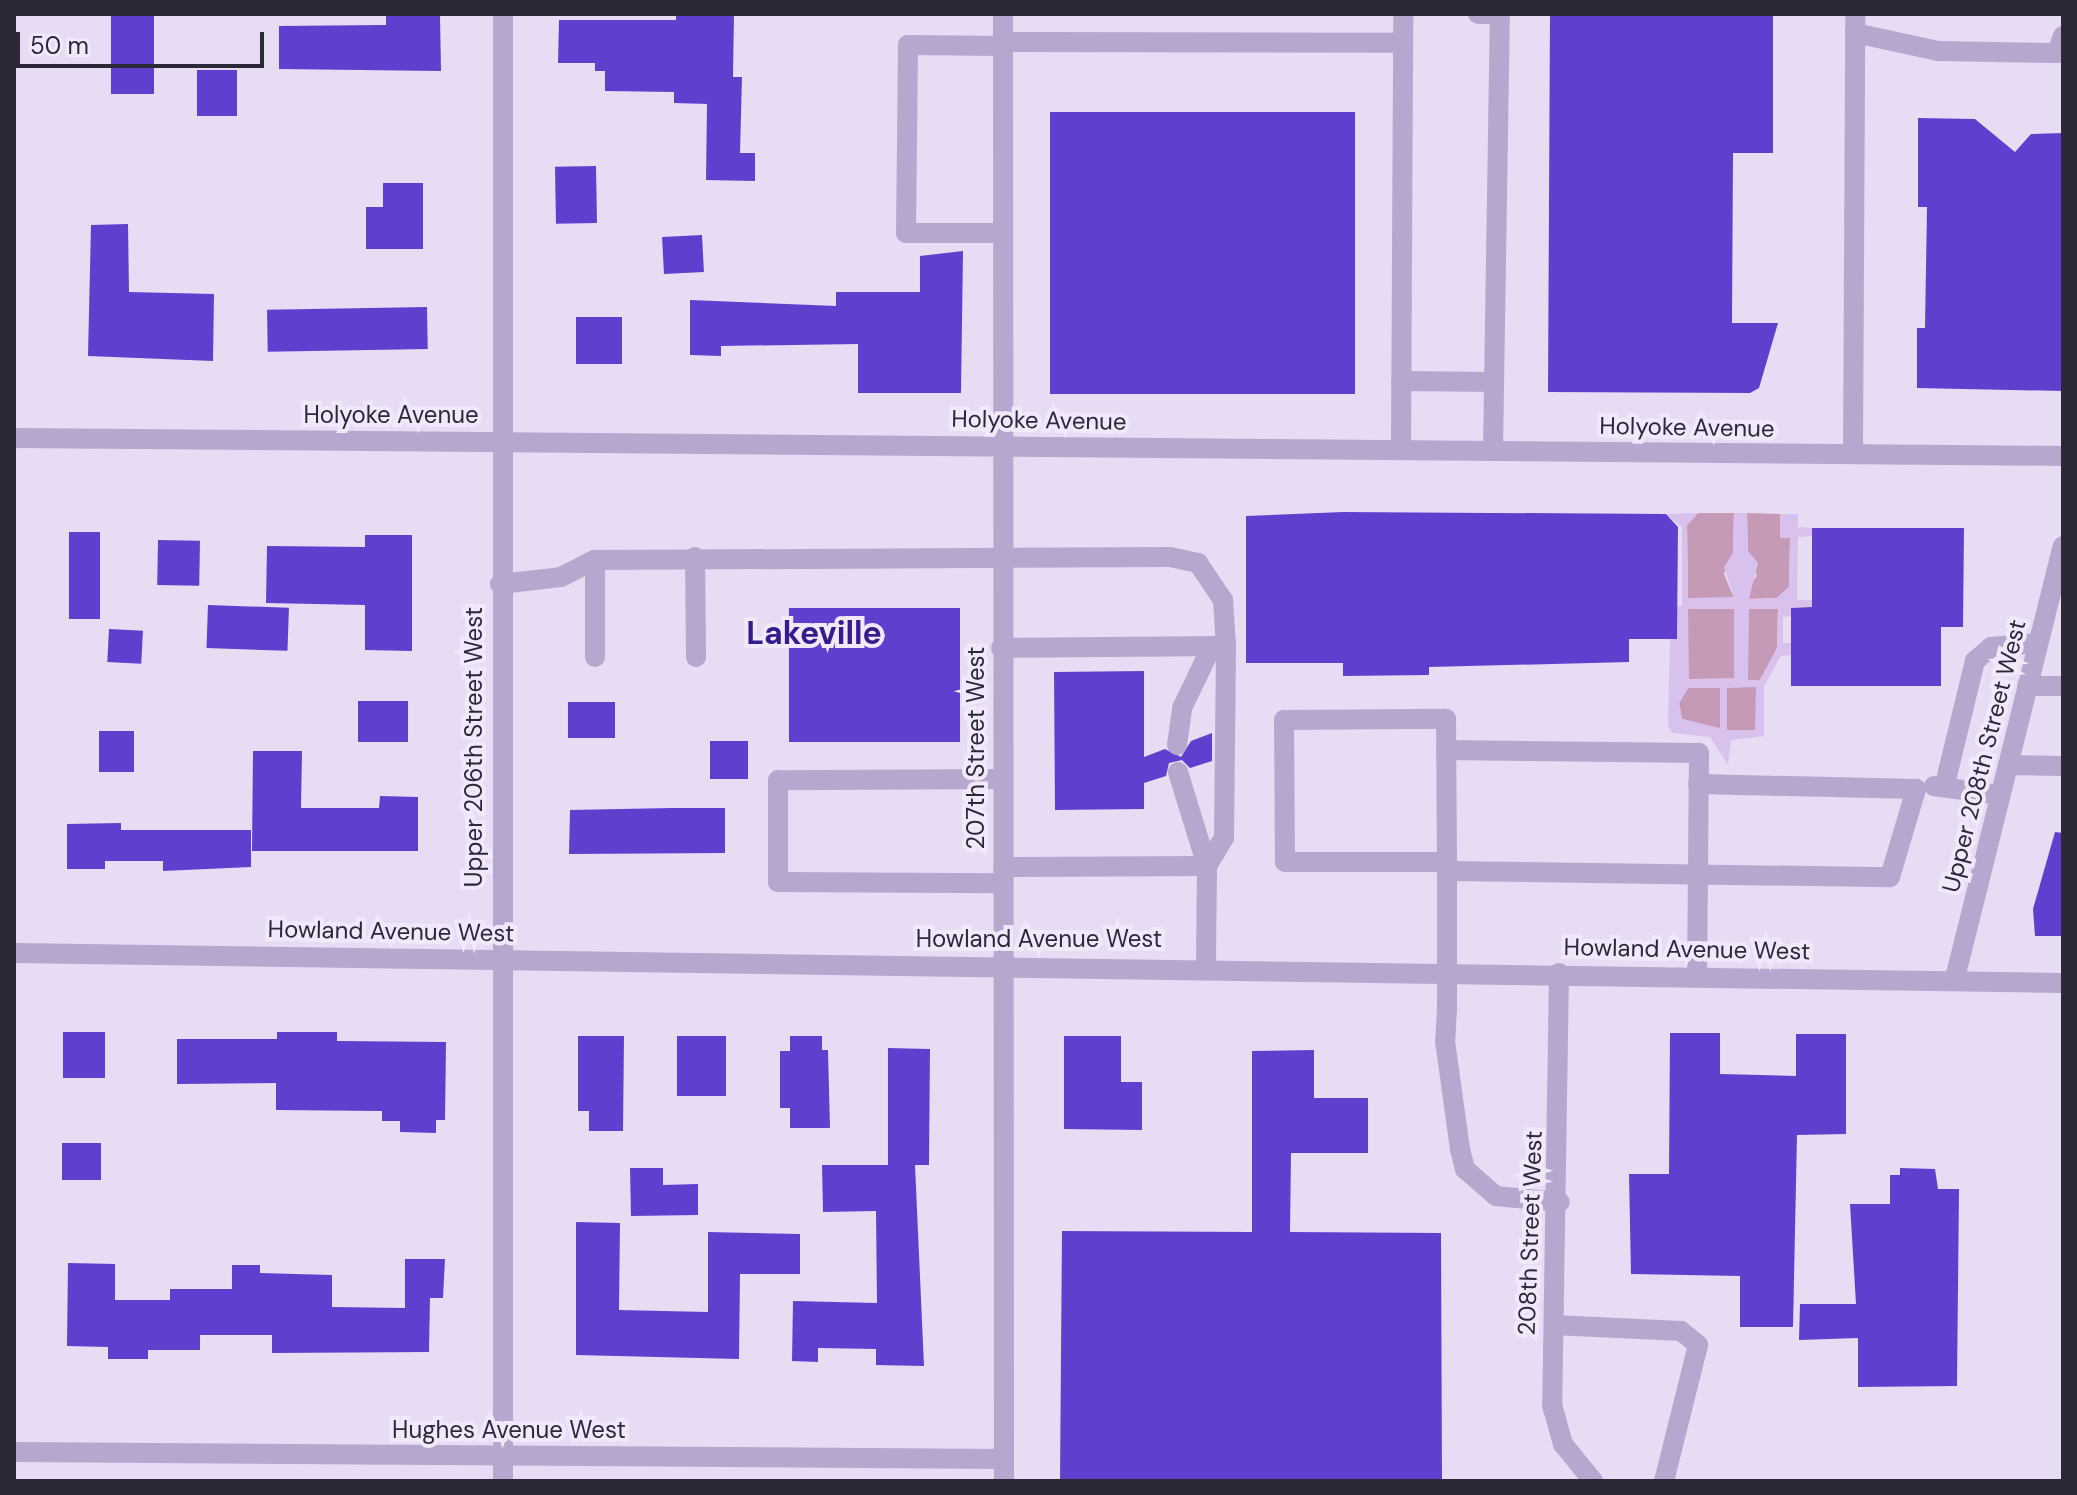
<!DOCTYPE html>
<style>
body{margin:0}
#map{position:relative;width:2077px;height:1495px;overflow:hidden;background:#e8dbf4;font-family:"DM Sans",sans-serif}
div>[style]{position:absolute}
.green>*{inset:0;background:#c49ab6;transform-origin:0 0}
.plaza>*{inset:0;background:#d9c1ed}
.building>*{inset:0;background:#613fce;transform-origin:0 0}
.minor>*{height:20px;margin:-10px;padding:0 10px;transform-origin:10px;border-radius:10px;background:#b7a6cd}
span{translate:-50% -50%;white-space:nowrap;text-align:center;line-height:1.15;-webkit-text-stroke:8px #f2e8fb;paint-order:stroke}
.street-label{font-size:24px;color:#2d2838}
.district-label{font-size:32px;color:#351b8d;font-weight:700}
.frame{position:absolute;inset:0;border:16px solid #2d2838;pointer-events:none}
.scale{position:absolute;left:16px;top:32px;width:248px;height:36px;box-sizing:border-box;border:4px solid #2d2838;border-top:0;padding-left:10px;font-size:24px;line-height:28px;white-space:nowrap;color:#2d2838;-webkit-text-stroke:6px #f2e8fb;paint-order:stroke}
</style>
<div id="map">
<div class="green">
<i style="clip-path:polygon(1698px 513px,1734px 513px,1733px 553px,1724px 574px,1734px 598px,1688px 598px,1687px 525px)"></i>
<i style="clip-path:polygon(1747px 513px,1780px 514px,1781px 538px,1790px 538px,1789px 587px,1777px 598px,1748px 599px,1748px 586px,1757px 576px,1748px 551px)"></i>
<i style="left:1688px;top:609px;width:46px;height:70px"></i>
<i style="clip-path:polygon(1748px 609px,1778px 609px,1777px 648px,1760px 680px,1748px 680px)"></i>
<i style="left:1756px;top:686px;width:45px;height:29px;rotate:90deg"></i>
<i style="clip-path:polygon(1688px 688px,1720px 688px,1720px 729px,1682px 719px,1679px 703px)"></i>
</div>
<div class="plaza">
<i style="clip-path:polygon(evenodd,1698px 513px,1687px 525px,1688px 598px,1734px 597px,1724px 567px,1733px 553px,1734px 513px,1747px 513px,1748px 551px,1758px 563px,1749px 599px,1777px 598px,1789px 587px,1790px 538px,1780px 538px,1780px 514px,1798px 514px,1798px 527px,1812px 528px,1812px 536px,1798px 537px,1797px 600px,1812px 600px,1812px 607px,1791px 608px,1791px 616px,1783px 617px,1783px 643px,1791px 643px,1791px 655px,1781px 656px,1764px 686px,1764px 736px,1731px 740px,1728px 765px,1710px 737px,1672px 733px,1668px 725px,1670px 639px,1677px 638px,1677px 606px,1682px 606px,1682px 527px,1666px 514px,1698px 513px,1688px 609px,1734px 609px,1734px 678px,1689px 679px,1688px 609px,1698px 513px,1749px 609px,1778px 609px,1777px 648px,1760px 680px,1748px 680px,1749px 609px,1698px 513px,1756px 687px,1755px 730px,1727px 730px,1727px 688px,1756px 687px,1698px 513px,1688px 688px,1720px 688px,1720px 728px,1682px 719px,1679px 703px,1688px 688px)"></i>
</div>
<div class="building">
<i style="clip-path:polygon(386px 14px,440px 16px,441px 71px,279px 69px,279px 26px,386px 25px)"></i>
<i style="clip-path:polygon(676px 14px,734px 14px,733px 77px,742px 77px,740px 153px,755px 153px,755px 181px,706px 180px,707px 104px,674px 103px,674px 92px,605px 91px,605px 71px,595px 71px,595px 63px,558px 63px,559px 20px,676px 20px)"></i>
<i style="clip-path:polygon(1550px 14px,1773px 14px,1773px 153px,1733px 153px,1732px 323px,1778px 323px,1759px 388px,1750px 393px,1548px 392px)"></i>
<i style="left:111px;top:16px;width:43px;height:78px"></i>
<i style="left:197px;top:70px;width:40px;height:46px"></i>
<i style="left:1050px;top:112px;width:305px;height:282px"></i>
<i style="clip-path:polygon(1918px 118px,1975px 119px,2015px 152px,2031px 134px,2063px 133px,2063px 391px,1917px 388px,1917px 328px,1925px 328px,1927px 207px,1918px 207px)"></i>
<i style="left:596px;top:166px;width:57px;height:41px;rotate:89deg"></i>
<i style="clip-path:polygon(383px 183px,423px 183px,423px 249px,366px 249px,366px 207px,383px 207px)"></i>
<i style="clip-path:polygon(128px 224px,129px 292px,214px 294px,213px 361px,88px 356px,91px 225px)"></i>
<i style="left:702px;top:235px;width:37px;height:40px;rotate:87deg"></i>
<i style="clip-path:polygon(963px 251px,961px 393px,858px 393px,858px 344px,721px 346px,721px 356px,690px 355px,690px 300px,836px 306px,836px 292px,920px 292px,920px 256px)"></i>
<i style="left:427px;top:307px;width:42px;height:160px;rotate:89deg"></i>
<i style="left:576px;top:317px;width:46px;height:47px"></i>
<i style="clip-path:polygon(1343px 512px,1666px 514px,1678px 527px,1677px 639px,1629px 639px,1629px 662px,1429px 667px,1429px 675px,1343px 676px,1343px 663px,1246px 663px,1246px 516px)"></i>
<i style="clip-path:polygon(1812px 528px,1964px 528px,1963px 627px,1941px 627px,1941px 686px,1791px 686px,1791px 608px,1812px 607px)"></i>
<i style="left:69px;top:532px;width:31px;height:87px"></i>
<i style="clip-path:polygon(365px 535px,412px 535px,412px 651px,365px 650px,365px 605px,266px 603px,267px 546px,365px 547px)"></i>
<i style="left:158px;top:540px;width:42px;height:45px;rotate:1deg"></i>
<i style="left:208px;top:605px;width:81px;height:43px;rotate:2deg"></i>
<i style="left:960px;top:608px;width:134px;height:171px;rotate:90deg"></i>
<i style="left:109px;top:629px;width:34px;height:33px;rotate:3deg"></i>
<i style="clip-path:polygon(1144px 671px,1144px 757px,1165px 749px,1181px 757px,1191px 741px,1212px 733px,1212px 761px,1190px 768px,1182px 760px,1169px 763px,1166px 776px,1144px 783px,1144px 809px,1055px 810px,1054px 672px)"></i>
<i style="left:358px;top:701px;width:50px;height:41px"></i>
<i style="left:568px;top:702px;width:47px;height:36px"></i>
<i style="left:99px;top:731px;width:35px;height:41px"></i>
<i style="left:710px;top:741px;width:38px;height:38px"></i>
<i style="clip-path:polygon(253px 751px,302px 751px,301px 808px,379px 808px,380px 796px,418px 797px,418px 851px,252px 851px)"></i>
<i style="clip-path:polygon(671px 808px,725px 808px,725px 853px,569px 854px,570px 810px)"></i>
<i style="clip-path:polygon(121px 823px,121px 830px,251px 830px,251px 867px,163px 871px,163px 861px,105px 861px,105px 869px,67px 869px,67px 824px)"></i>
<i style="clip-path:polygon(2055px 832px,2063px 833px,2063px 936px,2035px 936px,2033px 909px)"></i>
<i style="left:63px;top:1032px;width:42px;height:46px"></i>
<i style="clip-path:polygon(277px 1032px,337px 1032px,337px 1041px,446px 1042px,445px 1120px,436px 1120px,436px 1133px,400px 1132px,400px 1121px,382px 1121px,382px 1111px,276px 1110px,276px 1083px,177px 1084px,177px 1039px,277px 1039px)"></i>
<i style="clip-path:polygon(1670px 1033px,1720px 1033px,1720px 1074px,1796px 1076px,1796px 1034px,1846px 1034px,1846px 1134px,1797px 1135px,1793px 1327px,1740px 1327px,1740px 1276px,1631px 1274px,1629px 1174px,1669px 1174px)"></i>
<i style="clip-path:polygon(578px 1036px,624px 1036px,623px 1131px,589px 1131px,589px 1111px,578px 1111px)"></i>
<i style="left:677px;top:1036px;width:49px;height:60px"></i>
<i style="clip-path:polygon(790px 1036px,822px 1036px,822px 1050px,828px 1050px,830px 1128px,790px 1128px,790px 1108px,780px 1108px,780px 1051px,790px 1051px)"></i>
<i style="clip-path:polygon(1064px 1036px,1121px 1036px,1121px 1082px,1142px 1082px,1142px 1130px,1064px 1129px)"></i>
<i style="clip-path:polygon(888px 1048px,930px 1049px,929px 1165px,915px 1165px,924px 1366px,876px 1365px,876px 1349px,818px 1348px,818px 1362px,792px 1361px,793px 1301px,877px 1303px,876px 1211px,823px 1212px,822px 1165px,888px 1165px)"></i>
<i style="clip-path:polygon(1314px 1050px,1314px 1098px,1368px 1098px,1368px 1153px,1291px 1153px,1290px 1232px,1441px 1233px,1442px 1481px,1060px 1481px,1062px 1231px,1252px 1232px,1252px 1051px)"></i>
<i style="left:62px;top:1143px;width:39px;height:37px"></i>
<i style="clip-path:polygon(630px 1168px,663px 1168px,663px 1185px,698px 1184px,698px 1215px,631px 1216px)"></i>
<i style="clip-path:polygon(1900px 1168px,1935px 1169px,1938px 1189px,1959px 1189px,1957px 1386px,1858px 1387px,1858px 1338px,1799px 1340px,1800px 1304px,1856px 1304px,1850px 1204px,1890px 1204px,1890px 1175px,1900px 1175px)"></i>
<i style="clip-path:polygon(576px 1222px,620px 1223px,619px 1310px,708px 1312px,708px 1232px,800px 1234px,800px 1274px,740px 1274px,739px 1359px,576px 1355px)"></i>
<i style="clip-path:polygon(405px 1259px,445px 1259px,443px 1298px,430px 1298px,429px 1352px,272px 1353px,272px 1335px,200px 1335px,200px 1350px,148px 1350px,148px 1359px,108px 1359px,108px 1347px,67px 1346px,68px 1263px,115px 1264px,115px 1300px,170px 1300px,170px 1289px,232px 1289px,232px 1265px,260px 1265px,260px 1273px,332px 1275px,332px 1307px,405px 1308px)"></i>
</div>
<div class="minor">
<i style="left:503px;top:14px;width:1467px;rotate:90deg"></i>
<i style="left:1003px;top:14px;width:1467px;rotate:89.96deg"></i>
<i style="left:1478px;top:14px;width:22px"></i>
<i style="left:1855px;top:33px;width:85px;rotate:12.2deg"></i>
<i style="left:1938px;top:51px;width:119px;rotate:1deg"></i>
<i style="left:2057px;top:53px;width:18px;rotate:-71deg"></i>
<i style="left:1003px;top:42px;width:399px;rotate:0.1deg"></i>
<i style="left:1003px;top:46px;width:95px;rotate:-179.4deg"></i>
<i style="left:908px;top:45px;width:188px;rotate:90.6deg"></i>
<i style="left:906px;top:233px;width:97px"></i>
<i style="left:1401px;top:381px;width:93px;rotate:0.6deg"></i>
<i style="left:14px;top:438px;width:2049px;rotate:0.5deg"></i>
<i style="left:1401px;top:449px;width:435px;rotate:-89.7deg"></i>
<i style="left:1493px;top:451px;width:437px;rotate:-89.1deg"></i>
<i style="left:1853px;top:454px;width:440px;rotate:-89.7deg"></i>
<i style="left:695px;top:557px;width:100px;rotate:89.4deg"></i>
<i style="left:595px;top:560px;width:97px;rotate:90deg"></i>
<i style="left:500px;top:584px;width:61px;rotate:-6.5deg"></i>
<i style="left:561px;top:577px;width:38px;rotate:-27deg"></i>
<i style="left:595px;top:560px;width:575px;rotate:-0.3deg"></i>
<i style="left:1170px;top:557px;width:29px;rotate:12deg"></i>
<i style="left:1198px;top:563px;width:45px;rotate:56deg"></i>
<i style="left:1223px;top:600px;width:46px;rotate:86.3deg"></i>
<i style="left:1226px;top:646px;width:225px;rotate:179.5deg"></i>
<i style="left:2027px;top:686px;width:36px"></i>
<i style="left:1177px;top:745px;width:37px;rotate:-82deg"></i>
<i style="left:1182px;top:708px;width:69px;rotate:-64.2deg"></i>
<i style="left:1446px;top:750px;width:253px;rotate:0.7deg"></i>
<i style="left:1699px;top:753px;width:221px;rotate:90.5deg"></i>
<i style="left:2008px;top:765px;width:55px;rotate:1deg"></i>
<i style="left:1178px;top:772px;width:98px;rotate:72.9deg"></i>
<i style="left:1003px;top:779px;width:225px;rotate:179.7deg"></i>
<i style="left:778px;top:780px;width:102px;rotate:90deg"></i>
<i style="left:778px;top:882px;width:225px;rotate:0.3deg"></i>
<i style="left:1945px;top:784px;width:127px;rotate:-76.3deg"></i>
<i style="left:1975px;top:661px;width:21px;rotate:-41deg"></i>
<i style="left:1991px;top:647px;width:47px;rotate:-4.9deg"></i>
<i style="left:1934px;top:786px;width:67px;rotate:7.8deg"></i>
<i style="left:1447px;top:862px;width:162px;rotate:180deg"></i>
<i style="left:1285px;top:862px;width:142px;rotate:-90.4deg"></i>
<i style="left:1284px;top:720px;width:162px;rotate:-0.4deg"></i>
<i style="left:1446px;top:719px;width:143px;rotate:89.6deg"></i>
<i style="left:1447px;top:862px;width:146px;rotate:90deg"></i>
<i style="left:1447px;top:1008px;width:33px;rotate:93deg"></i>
<i style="left:1445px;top:1041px;width:109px;rotate:82.1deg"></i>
<i style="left:1460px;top:1149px;width:21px;rotate:76deg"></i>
<i style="left:1465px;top:1169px;width:41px;rotate:41.1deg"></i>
<i style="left:1496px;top:1196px;width:64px;rotate:5.4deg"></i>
<i style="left:1207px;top:866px;width:33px;rotate:-59deg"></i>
<i style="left:1224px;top:838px;width:192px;rotate:-89.4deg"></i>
<i style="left:1003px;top:867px;width:204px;rotate:-0.3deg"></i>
<i style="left:1207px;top:866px;width:100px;rotate:90.6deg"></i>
<i style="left:1447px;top:871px;width:443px;rotate:0.8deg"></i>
<i style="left:1890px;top:877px;width:92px;rotate:-73.5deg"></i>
<i style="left:1916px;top:789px;width:218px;rotate:-178.7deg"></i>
<i style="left:14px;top:953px;width:2049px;rotate:0.84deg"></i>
<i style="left:1559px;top:973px;width:432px;rotate:90.9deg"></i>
<i style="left:1552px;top:1405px;width:41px;rotate:74.2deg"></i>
<i style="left:1563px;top:1444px;width:48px;rotate:51deg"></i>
<i style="left:1955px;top:978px;width:445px;rotate:-76deg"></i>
<i style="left:1554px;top:1325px;width:127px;rotate:2.7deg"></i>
<i style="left:1681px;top:1331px;width:22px;rotate:39deg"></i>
<i style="left:1698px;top:1345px;width:140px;rotate:104deg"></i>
<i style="left:14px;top:1452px;width:990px;rotate:0.41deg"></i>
</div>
<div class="street-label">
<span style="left:391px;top:415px">Holyoke Avenue</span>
<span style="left:1039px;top:420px;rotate:1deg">Holyoke Avenue</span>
<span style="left:1687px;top:427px;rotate:1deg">Holyoke Avenue</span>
<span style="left:474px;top:747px;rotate:-90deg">Upper 206th Street West</span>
<span style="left:976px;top:748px;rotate:-90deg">207th Street West</span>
<span style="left:1984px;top:756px;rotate:-76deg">Upper 208th Street West</span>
<span style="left:391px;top:931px;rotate:1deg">Howland Avenue West</span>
<span style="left:1039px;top:939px">Howland Avenue West</span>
<span style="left:1687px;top:949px;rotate:1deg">Howland Avenue West</span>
<span style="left:1530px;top:1233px;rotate:-88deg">208th Street West</span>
<span style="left:509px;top:1430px">Hughes Avenue West</span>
</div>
<div class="district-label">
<span style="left:814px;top:633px">Lakeville</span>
</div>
<div class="frame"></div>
<div class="scale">50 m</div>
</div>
